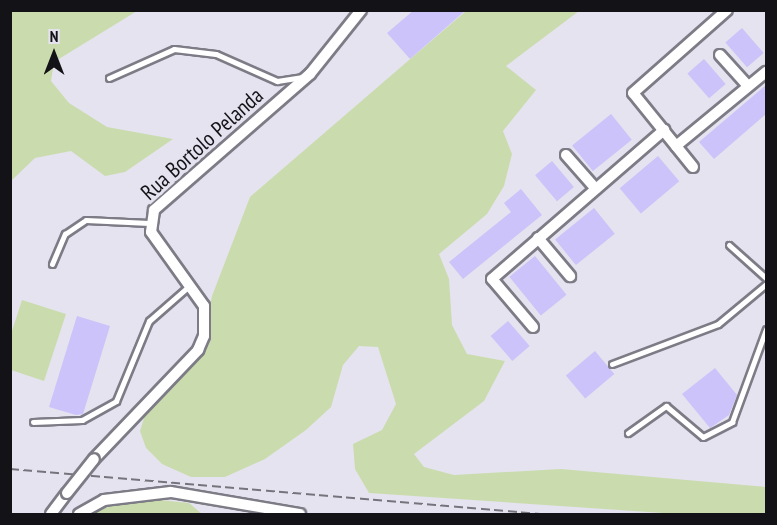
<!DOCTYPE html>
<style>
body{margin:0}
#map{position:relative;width:777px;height:525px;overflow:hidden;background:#e5e3ef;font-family:"PT Sans Narrow",sans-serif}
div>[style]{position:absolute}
.green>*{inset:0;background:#cadcae}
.building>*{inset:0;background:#cbc3f9;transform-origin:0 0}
.roads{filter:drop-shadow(2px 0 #7d7c86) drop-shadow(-2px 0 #7d7c86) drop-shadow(0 2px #7d7c86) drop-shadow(0 -2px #7d7c86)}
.service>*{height:5px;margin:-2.5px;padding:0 2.5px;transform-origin:2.5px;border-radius:2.5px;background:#fff}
.minor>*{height:10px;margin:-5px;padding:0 5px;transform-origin:5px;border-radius:5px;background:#fff}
.rail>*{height:2px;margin-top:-1px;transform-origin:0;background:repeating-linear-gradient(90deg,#75747c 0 9px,transparent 0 13.5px)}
.bridges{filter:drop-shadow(2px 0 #7d7c86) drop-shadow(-2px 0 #7d7c86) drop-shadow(0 2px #7d7c86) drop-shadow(0 -2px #7d7c86)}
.minor-bridge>*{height:10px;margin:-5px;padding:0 5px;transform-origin:5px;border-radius:5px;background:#fff}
span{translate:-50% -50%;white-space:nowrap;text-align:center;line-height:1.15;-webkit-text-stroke:6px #e5e3ef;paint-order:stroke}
.street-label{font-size:22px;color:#131317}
.frame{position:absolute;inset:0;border:12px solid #131317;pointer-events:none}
.north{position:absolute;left:24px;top:24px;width:60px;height:60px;-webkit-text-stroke:4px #e5e3ef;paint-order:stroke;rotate:0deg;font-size:16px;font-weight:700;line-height:24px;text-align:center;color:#131317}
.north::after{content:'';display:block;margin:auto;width:21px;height:27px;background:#131317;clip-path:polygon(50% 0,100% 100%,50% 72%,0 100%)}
</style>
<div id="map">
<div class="green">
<i style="clip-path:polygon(11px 10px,137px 11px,54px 62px,51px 81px,69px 103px,107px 127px,173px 139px,125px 172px,105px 176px,71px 151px,35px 158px,11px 181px)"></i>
<i style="clip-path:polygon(466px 11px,579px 11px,506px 66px,536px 90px,503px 131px,512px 154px,504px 186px,487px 214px,439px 254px,449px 279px,452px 325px,467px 354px,505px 361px,484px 401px,414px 454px,424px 467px,454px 475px,561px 469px,766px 487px,766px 514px,678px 514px,369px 493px,355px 469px,353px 444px,382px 430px,396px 404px,378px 347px,359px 346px,343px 365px,331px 407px,306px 430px,265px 459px,225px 477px,191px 477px,162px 464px,146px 448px,140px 431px,145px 415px,200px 352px,212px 296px,250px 197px)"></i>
<i style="clip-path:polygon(22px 300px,66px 314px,44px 381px,11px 370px,11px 334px)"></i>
<i style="clip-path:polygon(141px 498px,189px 503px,202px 514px,84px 514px)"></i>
</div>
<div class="building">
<i style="clip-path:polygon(414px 10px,466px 10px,410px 59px,387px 33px)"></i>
<i style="left:742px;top:28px;width:33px;height:22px;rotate:49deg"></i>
<i style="left:704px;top:59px;width:33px;height:22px;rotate:49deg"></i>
<i style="clip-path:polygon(766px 85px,766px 114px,714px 159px,699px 142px)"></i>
<i style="left:611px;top:114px;width:33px;height:50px;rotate:51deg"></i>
<i style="left:658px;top:156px;width:33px;height:50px;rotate:50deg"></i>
<i style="left:552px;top:161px;width:34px;height:22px;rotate:50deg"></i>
<i style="clip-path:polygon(521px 189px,542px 215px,463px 279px,449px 262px,511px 212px,504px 203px)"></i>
<i style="left:594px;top:208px;width:33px;height:50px;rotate:51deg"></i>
<i style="left:535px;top:256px;width:50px;height:33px;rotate:51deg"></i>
<i style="clip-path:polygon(77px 316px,110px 326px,83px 414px,76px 415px,49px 407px)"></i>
<i style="left:508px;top:321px;width:33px;height:23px;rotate:49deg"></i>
<i style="left:595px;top:351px;width:30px;height:38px;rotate:50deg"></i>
<i style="clip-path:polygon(715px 368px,737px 395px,729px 415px,710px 428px,682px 394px)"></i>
</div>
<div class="roads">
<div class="service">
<i style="left:109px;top:78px;width:71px;rotate:-24deg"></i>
<i style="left:174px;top:49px;width:42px;rotate:6.8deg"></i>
<i style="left:216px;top:54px;width:67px;rotate:23.9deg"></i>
<i style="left:277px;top:81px;width:26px;rotate:-9deg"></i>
<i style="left:729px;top:245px;width:50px;rotate:41.7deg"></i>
<i style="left:52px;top:264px;width:33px;rotate:-67deg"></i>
<i style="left:65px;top:234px;width:25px;rotate:-34deg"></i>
<i style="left:86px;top:220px;width:63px;rotate:2.7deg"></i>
<i style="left:612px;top:364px;width:113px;rotate:-20.7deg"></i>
<i style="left:718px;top:324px;width:62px;rotate:-39.8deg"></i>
<i style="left:33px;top:422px;width:49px;rotate:-2.3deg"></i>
<i style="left:82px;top:420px;width:39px;rotate:-29deg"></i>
<i style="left:116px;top:401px;width:87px;rotate:-67.6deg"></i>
<i style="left:149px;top:321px;width:53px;rotate:-41.2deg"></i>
<i style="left:628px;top:433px;width:47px;rotate:-35.4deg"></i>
<i style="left:666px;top:406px;width:48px;rotate:40deg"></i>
<i style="left:703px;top:437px;width:33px;rotate:-27deg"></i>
<i style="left:732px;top:422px;width:99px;rotate:-69.9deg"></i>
</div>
<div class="minor">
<i style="left:720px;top:55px;width:42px;rotate:47.9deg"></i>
<i style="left:676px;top:146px;width:117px;rotate:-39.4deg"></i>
<i style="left:566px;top:155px;width:45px;rotate:48.6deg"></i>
<i style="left:693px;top:167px;width:95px;rotate:-129deg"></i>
<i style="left:633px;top:93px;width:125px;rotate:-41.4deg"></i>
<i style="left:538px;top:238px;width:50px;rotate:49.9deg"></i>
<i style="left:533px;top:327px;width:63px;rotate:-130.5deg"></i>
<i style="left:492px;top:279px;width:228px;rotate:-40.9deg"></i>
<i style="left:94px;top:459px;width:151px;rotate:-46.3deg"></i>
<i style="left:198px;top:350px;width:15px;rotate:-67deg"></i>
<i style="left:204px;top:336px;width:30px;rotate:-90deg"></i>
<i style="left:204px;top:306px;width:91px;rotate:-125.6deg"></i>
<i style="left:151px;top:232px;width:22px;rotate:-82deg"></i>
<i style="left:154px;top:210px;width:207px;rotate:-41.1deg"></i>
<i style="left:310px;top:74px;width:82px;rotate:-51.4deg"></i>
<i style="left:51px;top:514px;width:26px;rotate:-53deg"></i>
<i style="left:79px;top:514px;width:29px;rotate:-29deg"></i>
<i style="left:104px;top:500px;width:67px;rotate:-6.8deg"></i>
<i style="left:171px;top:492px;width:131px;rotate:9.7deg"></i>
</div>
</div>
<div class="rail">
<i style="left:10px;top:469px;width:532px;rotate:4.85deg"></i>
</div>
<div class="bridges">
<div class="minor-bridge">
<i style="left:67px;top:493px;width:43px;rotate:-51.5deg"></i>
</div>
</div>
<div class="street-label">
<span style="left:202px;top:144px;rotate:-42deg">Rua Bortolo Pelanda</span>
</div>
<div class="frame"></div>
<div class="north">N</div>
</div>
